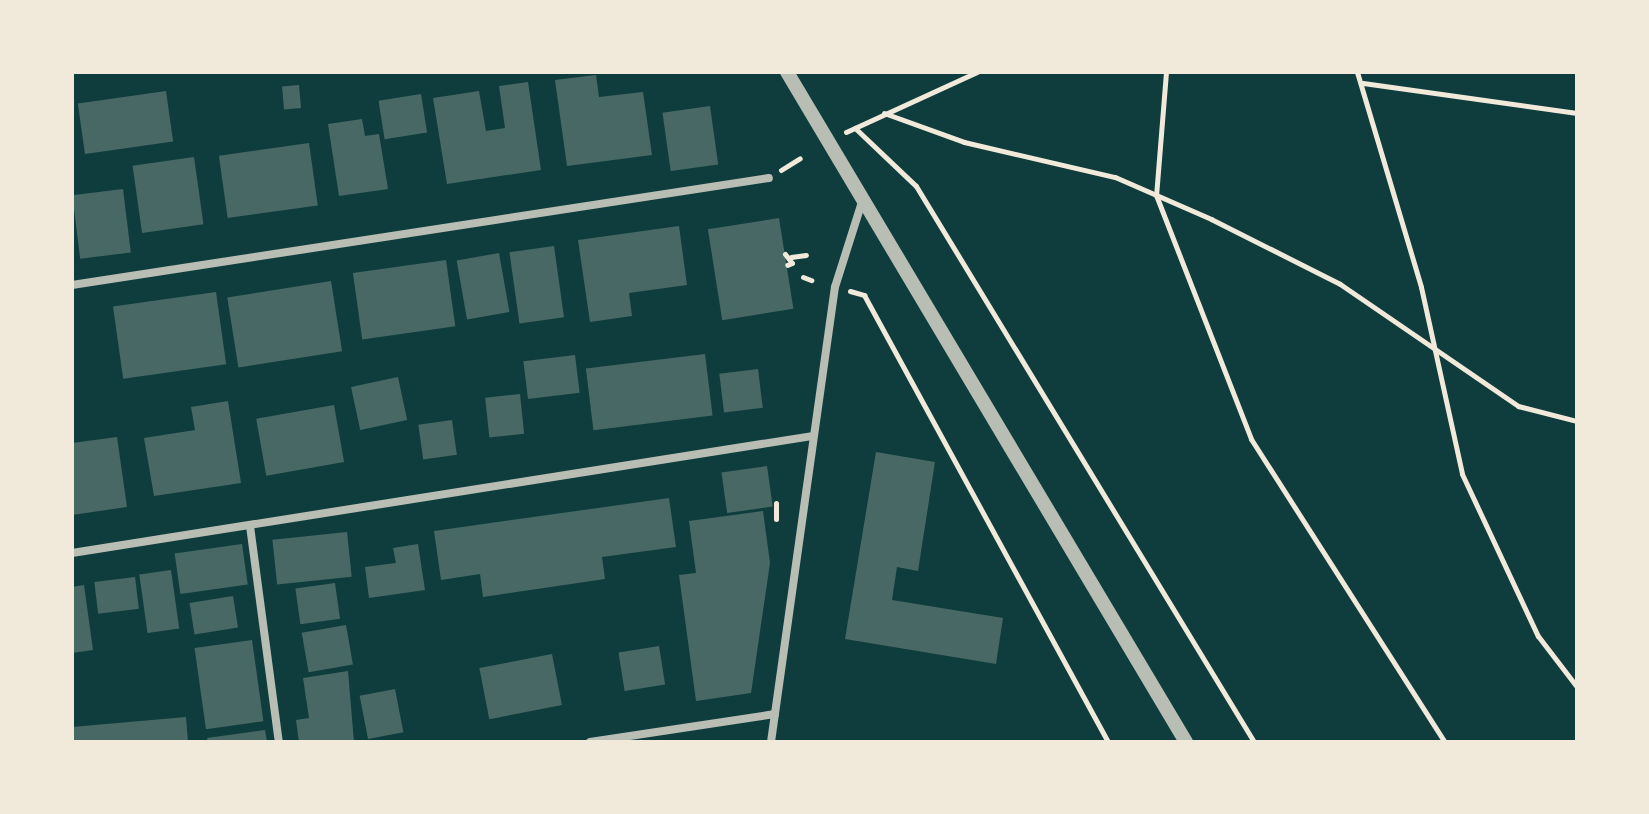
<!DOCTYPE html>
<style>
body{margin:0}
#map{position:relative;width:1649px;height:814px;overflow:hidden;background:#0f3d3e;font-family:Mulish,sans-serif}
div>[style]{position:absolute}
.building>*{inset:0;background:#486865;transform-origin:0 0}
.path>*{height:5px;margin:-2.5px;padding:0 2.5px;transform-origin:2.5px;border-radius:2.5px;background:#f1e9da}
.minor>*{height:8px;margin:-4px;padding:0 4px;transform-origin:4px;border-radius:4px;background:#b8beb3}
.tertiary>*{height:14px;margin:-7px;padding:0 7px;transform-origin:7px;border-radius:7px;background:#b8beb3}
span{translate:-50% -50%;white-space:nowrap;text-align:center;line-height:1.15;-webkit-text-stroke:8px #f1e9da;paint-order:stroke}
.frame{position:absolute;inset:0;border:74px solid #f1e9da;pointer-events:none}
</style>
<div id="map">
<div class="building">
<i style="clip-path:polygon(596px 75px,599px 97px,643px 92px,652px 155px,567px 166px,555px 80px)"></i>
<i style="clip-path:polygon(528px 82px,541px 170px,447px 184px,433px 98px,479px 91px,486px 131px,505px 128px,499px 86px)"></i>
<i style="left:299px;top:85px;width:23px;height:17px;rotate:85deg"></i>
<i style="left:166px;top:91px;width:51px;height:89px;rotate:82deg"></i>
<i style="left:421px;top:94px;width:39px;height:43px;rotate:81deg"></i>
<i style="left:710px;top:106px;width:59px;height:48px;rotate:82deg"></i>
<i style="clip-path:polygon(362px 119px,365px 136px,379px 134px,388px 189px,339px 196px,328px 124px)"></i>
<i style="left:309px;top:143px;width:63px;height:91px;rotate:82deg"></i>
<i style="left:194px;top:157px;width:68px;height:62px;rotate:82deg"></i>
<i style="left:123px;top:189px;width:64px;height:51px;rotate:83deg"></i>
<i style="left:779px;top:218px;width:92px;height:72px;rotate:81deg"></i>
<i style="clip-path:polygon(679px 226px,687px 285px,629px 293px,632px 316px,590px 322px,578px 240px)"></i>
<i style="left:554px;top:246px;width:72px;height:45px;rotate:82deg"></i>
<i style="left:499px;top:253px;width:60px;height:43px;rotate:80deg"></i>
<i style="left:446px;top:260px;width:67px;height:94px;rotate:82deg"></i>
<i style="left:331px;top:281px;width:71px;height:105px;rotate:81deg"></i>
<i style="left:216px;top:292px;width:73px;height:104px;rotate:82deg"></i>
<i style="left:705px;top:354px;width:62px;height:120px;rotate:83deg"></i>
<i style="left:575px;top:355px;width:38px;height:52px;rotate:83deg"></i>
<i style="left:758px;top:369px;width:39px;height:39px;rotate:83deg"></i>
<i style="left:398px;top:377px;width:44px;height:48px;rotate:78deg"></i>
<i style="left:520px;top:394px;width:40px;height:35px;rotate:84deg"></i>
<i style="clip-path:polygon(228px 401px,241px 483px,154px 496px,144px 438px,195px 430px,191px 407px)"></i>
<i style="left:334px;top:405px;width:58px;height:79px;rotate:80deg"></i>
<i style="left:452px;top:420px;width:35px;height:34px;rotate:82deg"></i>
<i style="clip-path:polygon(117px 437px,127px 507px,72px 515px,72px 443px)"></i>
<i style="clip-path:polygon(876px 452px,935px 462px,918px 571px,897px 567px,892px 600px,1003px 618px,996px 664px,845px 639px)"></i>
<i style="left:767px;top:466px;width:41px;height:46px;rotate:82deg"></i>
<i style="clip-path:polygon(669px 498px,676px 547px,602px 557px,605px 579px,483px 597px,480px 574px,441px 580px,434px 531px)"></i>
<i style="clip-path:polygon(763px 511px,770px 563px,751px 693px,696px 701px,679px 575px,696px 573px,689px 521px)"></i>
<i style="left:347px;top:532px;width:45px;height:75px;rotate:84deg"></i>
<i style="left:242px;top:544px;width:41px;height:68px;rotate:82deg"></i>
<i style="clip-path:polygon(418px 544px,425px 590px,369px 598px,365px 567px,396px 563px,393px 548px)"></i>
<i style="left:171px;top:570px;width:59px;height:32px;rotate:82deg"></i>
<i style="left:135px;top:577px;width:32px;height:41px;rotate:83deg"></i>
<i style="left:335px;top:583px;width:36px;height:40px;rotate:82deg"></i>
<i style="clip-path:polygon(84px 585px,93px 650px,72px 653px,72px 587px)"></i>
<i style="left:233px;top:596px;width:32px;height:44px;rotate:81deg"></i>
<i style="left:346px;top:625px;width:40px;height:45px;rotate:80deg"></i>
<i style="left:252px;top:640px;width:82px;height:58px;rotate:82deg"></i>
<i style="left:659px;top:646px;width:39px;height:41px;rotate:81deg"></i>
<i style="left:552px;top:654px;width:52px;height:74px;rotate:79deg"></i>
<i style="clip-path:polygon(348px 671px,354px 742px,299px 742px,296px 720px,309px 718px,303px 678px)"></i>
<i style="left:395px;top:689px;width:44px;height:36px;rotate:79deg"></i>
<i style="clip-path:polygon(186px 717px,188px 742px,72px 742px,72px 727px)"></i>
<i style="clip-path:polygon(265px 730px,267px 742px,208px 742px,207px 738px)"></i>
</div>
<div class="path">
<i style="left:1166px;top:72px;width:123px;rotate:94.6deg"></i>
<i style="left:1156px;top:195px;width:262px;rotate:68.7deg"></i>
<i style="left:1251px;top:439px;width:360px;rotate:57.4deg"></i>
<i style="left:1357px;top:72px;width:224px;rotate:73.4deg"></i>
<i style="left:1421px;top:287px;width:191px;rotate:77.6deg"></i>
<i style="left:1462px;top:474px;width:179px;rotate:64.9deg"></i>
<i style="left:1538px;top:636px;width:64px;rotate:52.6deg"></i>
<i style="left:1363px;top:83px;width:216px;rotate:8deg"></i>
<i style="left:884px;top:113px;width:85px;rotate:19.9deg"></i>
<i style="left:964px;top:142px;width:155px;rotate:13.1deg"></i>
<i style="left:1115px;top:177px;width:105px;rotate:23.6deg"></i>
<i style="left:1211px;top:219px;width:144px;rotate:26.7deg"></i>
<i style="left:1340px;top:284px;width:216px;rotate:34.4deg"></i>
<i style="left:1518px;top:406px;width:61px;rotate:14.3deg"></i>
<i style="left:855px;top:128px;width:84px;rotate:43.6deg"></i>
<i style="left:916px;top:186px;width:651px;rotate:58.7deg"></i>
<i style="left:846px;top:132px;width:144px;rotate:-24.6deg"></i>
<i style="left:781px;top:170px;width:22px;rotate:-32deg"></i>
<i style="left:785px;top:254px;width:11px;rotate:52deg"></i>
<i style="left:792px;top:263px;width:5px;rotate:158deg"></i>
<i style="left:791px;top:257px;width:15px;rotate:-8deg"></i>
<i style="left:803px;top:277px;width:9px;rotate:21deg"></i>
<i style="left:850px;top:291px;width:15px;rotate:16deg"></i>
<i style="left:864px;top:295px;width:509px;rotate:61.37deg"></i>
<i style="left:776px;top:519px;width:16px;rotate:-90deg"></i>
</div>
<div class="minor">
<i style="left:72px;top:285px;width:705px;rotate:-8.73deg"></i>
<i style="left:250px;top:526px;width:218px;rotate:82.4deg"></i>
<i style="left:72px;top:553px;width:749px;rotate:-8.98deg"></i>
<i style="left:590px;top:742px;width:187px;rotate:-8.6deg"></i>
<i style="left:771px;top:742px;width:459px;rotate:-82deg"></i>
<i style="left:835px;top:287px;width:89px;rotate:-72.4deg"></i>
</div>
<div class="tertiary">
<i style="left:787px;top:72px;width:780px;rotate:59.23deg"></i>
</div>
<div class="frame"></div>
</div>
